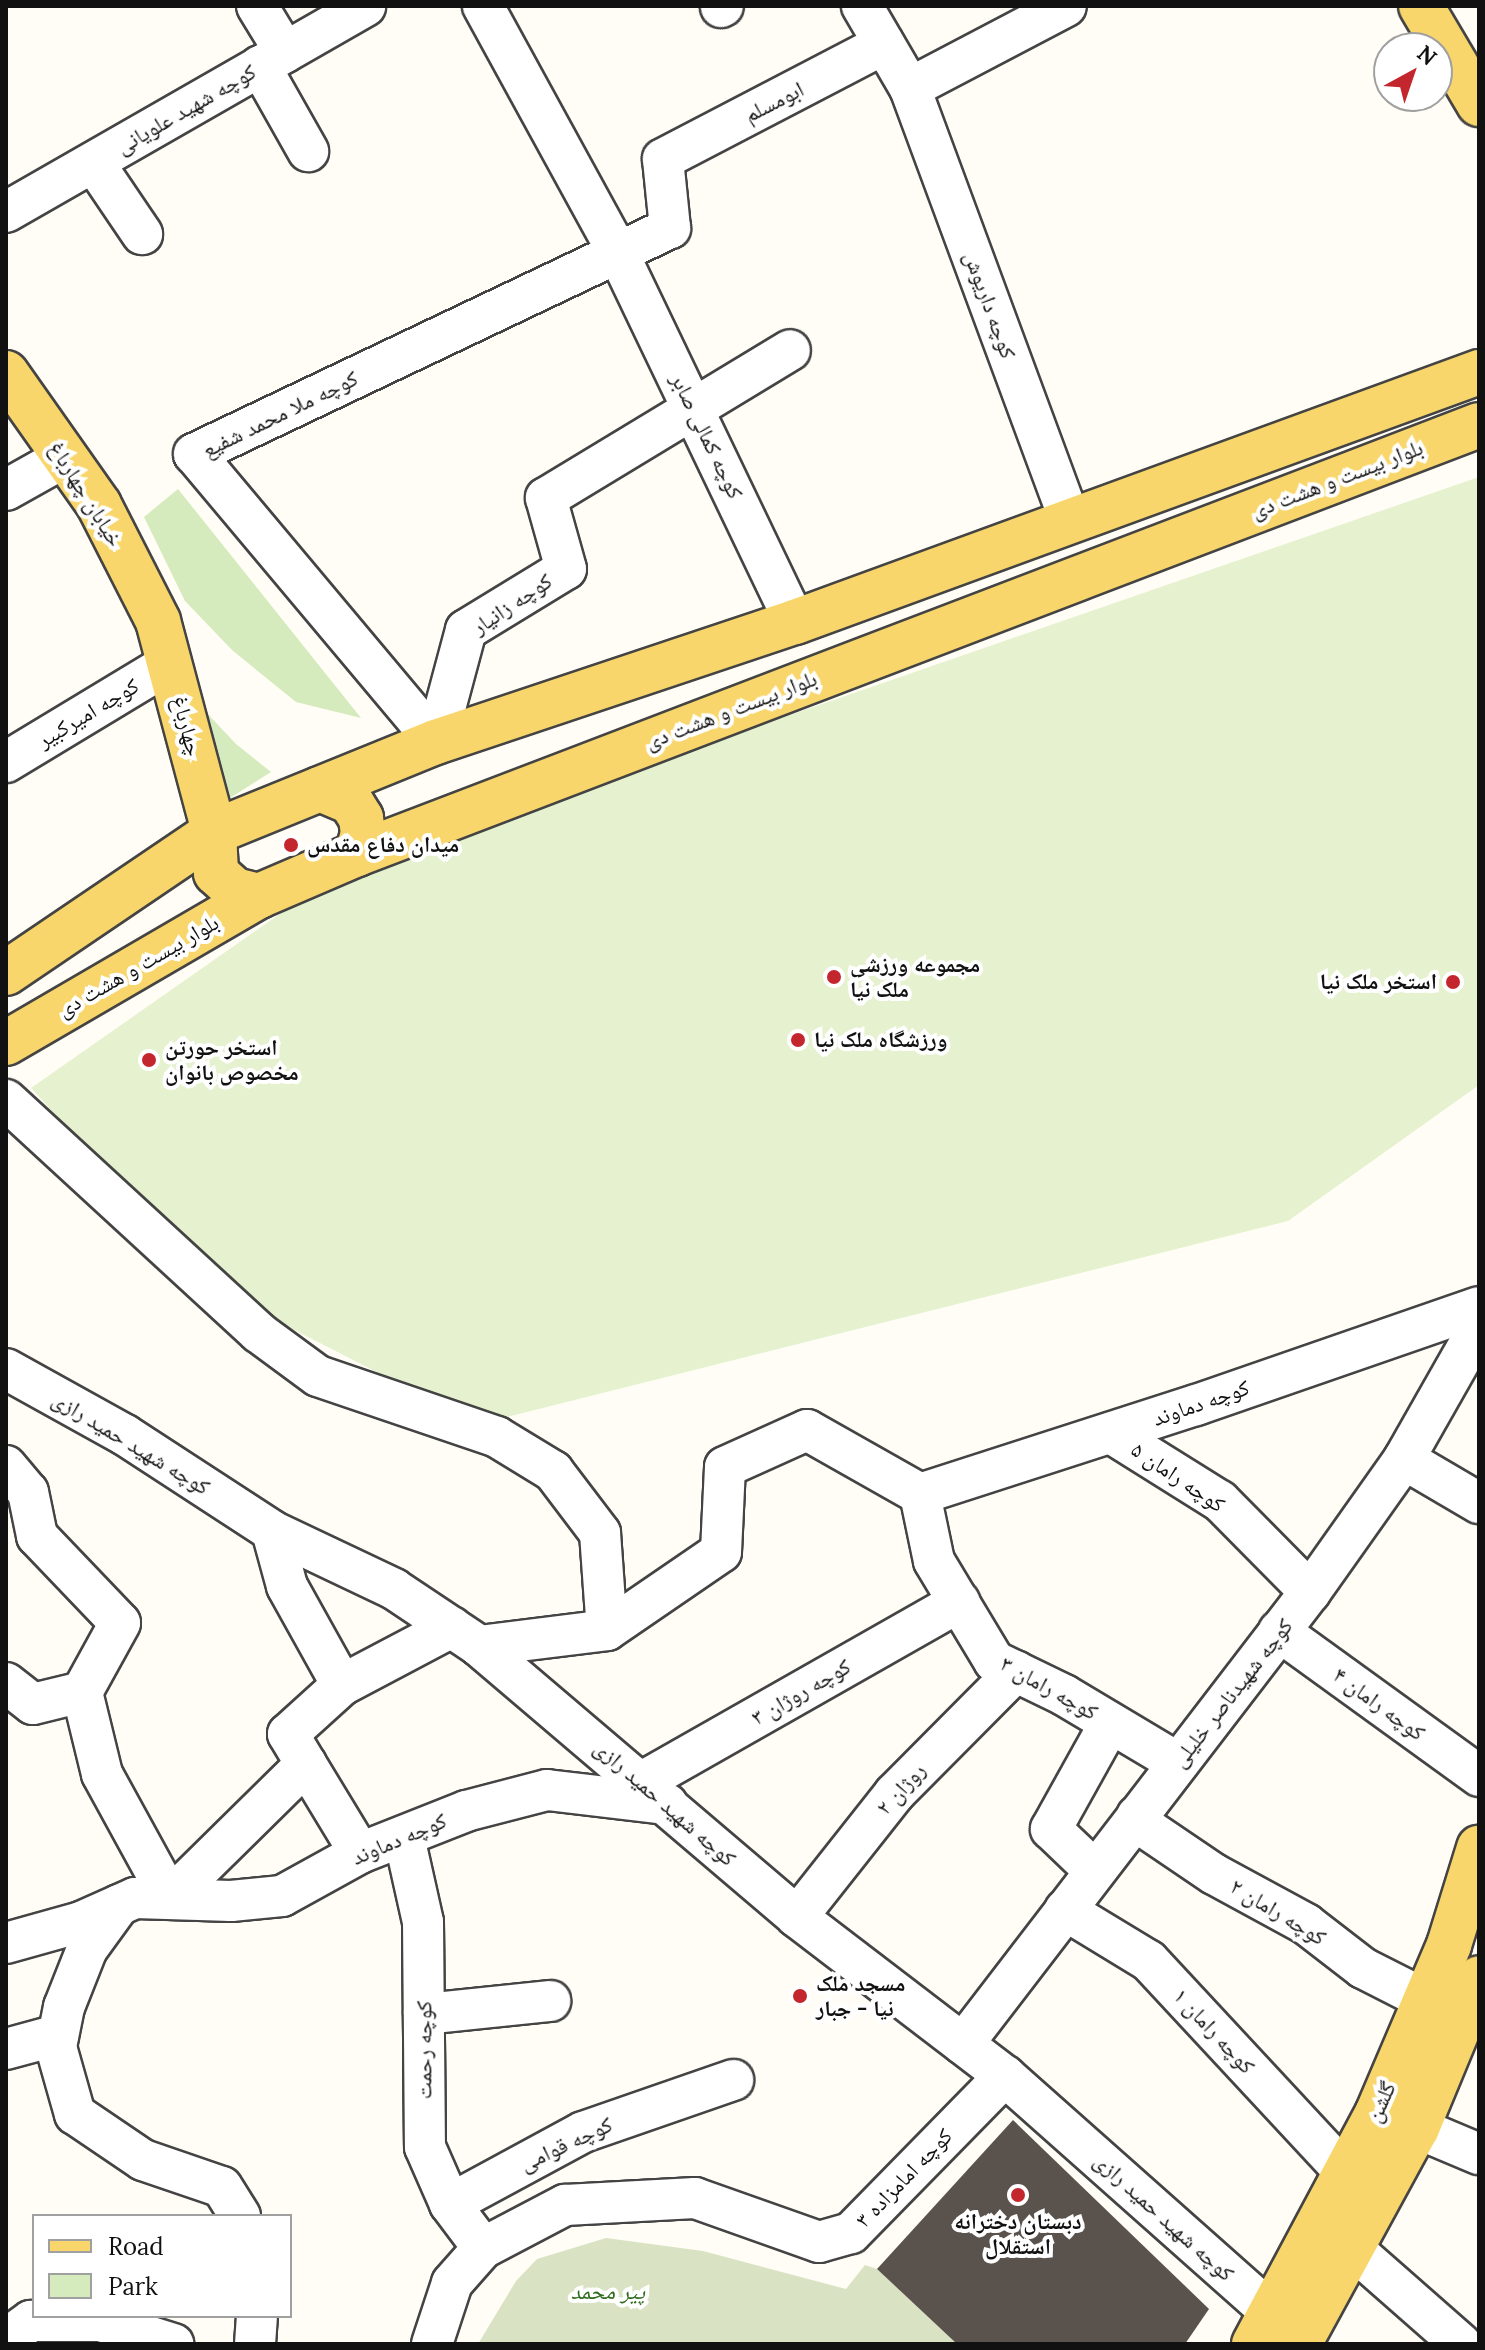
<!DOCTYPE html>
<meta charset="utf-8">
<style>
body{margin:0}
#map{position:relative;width:1485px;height:2350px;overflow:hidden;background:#fffdf5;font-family:Lora,"Noto Naskh Arabic",serif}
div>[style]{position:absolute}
.green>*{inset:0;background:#d5ebbd}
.cemetery>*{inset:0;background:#d9e3c4}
.pitch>*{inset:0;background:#e6f2cf}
.building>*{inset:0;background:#5a524d}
.roads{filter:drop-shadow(2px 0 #444) drop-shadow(-2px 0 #444) drop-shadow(0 2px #444) drop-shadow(0 -2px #444)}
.minor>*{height:40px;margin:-20px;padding:0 20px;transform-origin:20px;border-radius:20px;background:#fff}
.major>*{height:44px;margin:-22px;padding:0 22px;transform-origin:22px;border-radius:22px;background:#f9d66b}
.dots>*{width:22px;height:22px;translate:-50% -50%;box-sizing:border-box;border:4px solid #fff;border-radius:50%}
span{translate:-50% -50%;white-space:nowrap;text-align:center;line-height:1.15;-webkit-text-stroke:8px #fff;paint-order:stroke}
.street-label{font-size:22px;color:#111}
.poi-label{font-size:22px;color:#111;font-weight:700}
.left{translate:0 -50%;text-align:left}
.right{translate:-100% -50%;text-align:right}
.park-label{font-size:22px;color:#2f6b1f;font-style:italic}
.frame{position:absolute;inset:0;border:8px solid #111;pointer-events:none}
.legend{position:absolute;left:32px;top:2214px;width:260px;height:104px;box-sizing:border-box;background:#fff;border:2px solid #a0a0a0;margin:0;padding:10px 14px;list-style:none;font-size:24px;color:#111}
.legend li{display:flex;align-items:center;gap:16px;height:40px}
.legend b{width:40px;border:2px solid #a0a0a0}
.north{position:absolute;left:1373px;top:32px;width:80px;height:80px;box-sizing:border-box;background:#fff;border:2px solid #a0a0a0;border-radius:50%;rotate:40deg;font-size:22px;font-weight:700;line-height:32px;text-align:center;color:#111}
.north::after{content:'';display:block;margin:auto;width:28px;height:36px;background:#c4262e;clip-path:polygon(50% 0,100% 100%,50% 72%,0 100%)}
</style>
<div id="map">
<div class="green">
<i style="clip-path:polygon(178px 489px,361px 718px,296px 702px,232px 650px,185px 601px,144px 517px)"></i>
<i style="clip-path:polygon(189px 694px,236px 744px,271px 772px,211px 810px)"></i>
</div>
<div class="cemetery">
<i style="clip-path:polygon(606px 2238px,703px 2251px,846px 2289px,865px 2265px,877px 2269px,957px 2344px,478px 2344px,516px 2281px,537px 2259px)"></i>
</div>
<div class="pitch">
<i style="clip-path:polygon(1479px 477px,1479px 1085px,1288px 1221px,479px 1424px,214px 1289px,31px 1088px,344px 869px)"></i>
</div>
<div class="building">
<i style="clip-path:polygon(1013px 2120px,1209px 2309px,1185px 2344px,957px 2344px,877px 2269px)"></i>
</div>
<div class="roads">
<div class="minor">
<i style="left:257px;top:6px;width:54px;rotate:58.7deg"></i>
<i style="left:483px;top:6px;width:279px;rotate:61.3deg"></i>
<i style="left:617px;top:251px;width:411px;rotate:64.4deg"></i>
<i style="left:862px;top:6px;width:95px;rotate:59.7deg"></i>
<i style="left:910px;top:88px;width:462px;rotate:69.7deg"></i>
<i style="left:721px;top:7px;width:2px;rotate:-27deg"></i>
<i style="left:260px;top:66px;width:98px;rotate:60.5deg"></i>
<i style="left:910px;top:88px;width:176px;rotate:-27.7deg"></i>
<i style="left:94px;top:163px;width:86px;rotate:55.9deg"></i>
<i style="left:6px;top:212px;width:414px;rotate:-29.8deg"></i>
<i style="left:6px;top:490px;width:68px;rotate:-29.2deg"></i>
<i style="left:436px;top:742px;width:376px;rotate:-130deg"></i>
<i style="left:194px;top:454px;width:527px;rotate:-25.4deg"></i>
<i style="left:670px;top:228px;width:69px;rotate:-95.8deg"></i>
<i style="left:663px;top:159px;width:249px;rotate:-27.5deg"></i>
<i style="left:436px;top:742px;width:116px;rotate:-75deg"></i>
<i style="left:466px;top:630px;width:117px;rotate:-31.4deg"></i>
<i style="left:566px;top:569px;width:74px;rotate:-105.7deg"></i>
<i style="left:546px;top:498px;width:285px;rotate:-31.2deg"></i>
<i style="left:6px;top:762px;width:192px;rotate:-31.1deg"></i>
<i style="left:6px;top:1100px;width:343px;rotate:42.6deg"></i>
<i style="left:258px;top:1332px;width:74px;rotate:36.3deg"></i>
<i style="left:318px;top:1376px;width:189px;rotate:18.8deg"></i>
<i style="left:497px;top:1437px;width:66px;rotate:31.3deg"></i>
<i style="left:553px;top:1471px;width:78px;rotate:52.8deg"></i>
<i style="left:600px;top:1533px;width:97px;rotate:85.9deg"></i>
<i style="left:6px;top:1369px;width:136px;rotate:29deg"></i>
<i style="left:125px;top:1435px;width:176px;rotate:33.1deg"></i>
<i style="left:272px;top:1531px;width:135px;rotate:25.4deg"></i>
<i style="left:394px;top:1589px;width:102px;rotate:33.8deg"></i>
<i style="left:479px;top:1646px;width:418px;rotate:40.4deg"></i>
<i style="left:797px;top:1917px;width:262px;rotate:37.4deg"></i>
<i style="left:1005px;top:2076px;width:357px;rotate:41.6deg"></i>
<i style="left:1272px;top:2313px;width:31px;rotate:36deg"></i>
<i style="left:1111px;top:1433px;width:128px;rotate:32deg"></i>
<i style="left:1220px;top:1501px;width:128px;rotate:45.3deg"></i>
<i style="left:1404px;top:1459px;width:87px;rotate:30.4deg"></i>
<i style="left:6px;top:1466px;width:34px;rotate:50deg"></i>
<i style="left:28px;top:1492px;width:45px;rotate:78.4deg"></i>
<i style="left:37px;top:1536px;width:120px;rotate:46.3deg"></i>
<i style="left:120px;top:1623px;width:79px;rotate:118.8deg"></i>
<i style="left:82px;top:1692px;width:84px;rotate:76.3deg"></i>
<i style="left:102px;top:1774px;width:141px;rotate:61.3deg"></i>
<i style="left:170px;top:1898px;width:191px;rotate:-44.6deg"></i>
<i style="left:306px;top:1764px;width:35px;rotate:-121deg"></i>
<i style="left:288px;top:1734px;width:73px;rotate:-42.2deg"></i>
<i style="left:342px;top:1685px;width:113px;rotate:-119.1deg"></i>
<i style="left:287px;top:1586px;width:57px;rotate:-105.3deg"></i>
<i style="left:920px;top:1494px;width:290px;rotate:-17.9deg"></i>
<i style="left:1196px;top:1405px;width:299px;rotate:-19.1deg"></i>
<i style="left:920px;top:1494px;width:68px;rotate:78.2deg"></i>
<i style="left:934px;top:1561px;width:117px;rotate:59deg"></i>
<i style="left:994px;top:1661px;width:78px;rotate:25.9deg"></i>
<i style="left:1064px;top:1695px;width:133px;rotate:30.8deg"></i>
<i style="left:1279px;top:1631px;width:247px;rotate:35.9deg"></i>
<i style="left:479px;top:1646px;width:129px;rotate:-7.1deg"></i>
<i style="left:607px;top:1630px;width:138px;rotate:-34.4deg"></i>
<i style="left:721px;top:1552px;width:85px;rotate:-87.3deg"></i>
<i style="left:725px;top:1467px;width:90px;rotate:-24.3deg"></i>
<i style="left:807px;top:1430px;width:130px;rotate:29.5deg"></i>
<i style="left:6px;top:1683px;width:34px;rotate:38deg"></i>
<i style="left:33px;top:1704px;width:50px;rotate:-13.8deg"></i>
<i style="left:342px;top:1685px;width:124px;rotate:-27.8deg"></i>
<i style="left:306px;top:1764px;width:104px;rotate:58.8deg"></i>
<i style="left:642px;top:1782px;width:365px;rotate:-29.6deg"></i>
<i style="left:1137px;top:1816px;width:12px;rotate:59deg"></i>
<i style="left:1143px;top:1826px;width:86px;rotate:34.1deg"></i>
<i style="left:1214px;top:1874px;width:105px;rotate:28.5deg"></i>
<i style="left:1306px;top:1924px;width:72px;rotate:37.7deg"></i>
<i style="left:1363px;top:1968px;width:71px;rotate:26.9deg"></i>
<i style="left:404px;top:1837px;width:87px;rotate:77.4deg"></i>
<i style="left:423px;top:1922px;width:225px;rotate:89.5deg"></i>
<i style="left:425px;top:2147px;width:62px;rotate:66.3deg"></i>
<i style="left:450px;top:2204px;width:55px;rotate:53.1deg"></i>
<i style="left:1095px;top:1871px;width:61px;rotate:-136.3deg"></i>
<i style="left:1051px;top:1829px;width:121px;rotate:-60.9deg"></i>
<i style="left:119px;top:1905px;width:54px;rotate:126deg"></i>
<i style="left:87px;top:1949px;width:62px;rotate:111.6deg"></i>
<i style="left:64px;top:2007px;width:41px;rotate:101.3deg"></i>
<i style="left:56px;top:2047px;width:70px;rotate:74.2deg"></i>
<i style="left:75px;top:2114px;width:82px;rotate:34.1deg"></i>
<i style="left:143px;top:2160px;width:83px;rotate:18.9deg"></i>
<i style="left:222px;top:2187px;width:34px;rotate:58deg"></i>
<i style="left:1065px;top:1910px;width:98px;rotate:31.3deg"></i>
<i style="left:1149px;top:1961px;width:289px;rotate:47.1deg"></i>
<i style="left:797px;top:1917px;width:157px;rotate:-51.7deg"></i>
<i style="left:894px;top:1794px;width:173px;rotate:-45.2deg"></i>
<i style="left:6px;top:1943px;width:78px;rotate:-15.6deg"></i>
<i style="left:81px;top:1922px;width:59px;rotate:-24deg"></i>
<i style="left:135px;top:1898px;width:96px;rotate:1.8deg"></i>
<i style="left:231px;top:1901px;width:51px;rotate:-5.6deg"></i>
<i style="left:282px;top:1896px;width:89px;rotate:-28.9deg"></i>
<i style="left:360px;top:1853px;width:114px;rotate:-21.6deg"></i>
<i style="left:466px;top:1811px;width:84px;rotate:-14.5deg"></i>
<i style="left:547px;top:1790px;width:121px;rotate:6.7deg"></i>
<i style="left:424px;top:2014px;width:127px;rotate:-5.9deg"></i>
<i style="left:963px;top:2044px;width:570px;rotate:-52.49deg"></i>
<i style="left:1310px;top:1592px;width:163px;rotate:-54.7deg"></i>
<i style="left:1404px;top:1459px;width:152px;rotate:-60.4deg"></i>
<i style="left:6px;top:2049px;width:54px;rotate:-15.1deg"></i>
<i style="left:1417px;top:2128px;width:67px;rotate:22.8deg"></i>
<i style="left:450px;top:2204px;width:151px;rotate:-28.4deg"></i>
<i style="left:583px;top:2132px;width:159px;rotate:-19.1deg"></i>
<i style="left:1354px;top:2250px;width:142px;rotate:41.3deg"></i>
<i style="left:6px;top:2339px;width:31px;rotate:-36deg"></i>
<i style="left:31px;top:2321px;width:69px"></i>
<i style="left:100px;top:2321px;width:77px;rotate:17.5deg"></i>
<i style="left:255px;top:2344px;width:28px;rotate:-86deg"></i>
<i style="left:432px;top:2344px;width:64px;rotate:-71.8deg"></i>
<i style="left:452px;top:2283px;width:47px;rotate:-48.5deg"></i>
<i style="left:483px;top:2248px;width:93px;rotate:-27.7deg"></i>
<i style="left:565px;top:2205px;width:130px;rotate:-3.1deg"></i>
<i style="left:695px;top:2198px;width:132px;rotate:19.5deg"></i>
<i style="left:819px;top:2242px;width:33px;rotate:-16deg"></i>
<i style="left:851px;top:2233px;width:220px;rotate:-45.6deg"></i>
</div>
<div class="major">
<i style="left:1421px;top:6px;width:114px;rotate:59.4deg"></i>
<i style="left:6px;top:373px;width:161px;rotate:54.8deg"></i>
<i style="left:99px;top:505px;width:130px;rotate:63deg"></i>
<i style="left:158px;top:621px;width:218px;rotate:75.1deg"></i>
<i style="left:214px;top:832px;width:41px;rotate:87.2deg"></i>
<i style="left:216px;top:873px;width:25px;rotate:42deg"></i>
<i style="left:235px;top:890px;width:25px;rotate:14deg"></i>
<i style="left:320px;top:789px;width:34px;rotate:23deg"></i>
<i style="left:351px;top:802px;width:19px;rotate:58deg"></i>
<i style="left:361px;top:818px;width:16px;rotate:83deg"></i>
<i style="left:363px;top:834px;width:21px;rotate:107deg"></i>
<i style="left:6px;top:973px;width:251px;rotate:-34.1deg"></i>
<i style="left:214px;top:832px;width:240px;rotate:-22.1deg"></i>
<i style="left:436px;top:742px;width:379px;rotate:-18.5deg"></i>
<i style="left:795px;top:622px;width:728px;rotate:-20.08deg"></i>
<i style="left:6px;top:1043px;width:293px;rotate:-30.2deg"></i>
<i style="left:259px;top:896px;width:107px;rotate:-23.2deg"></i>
<i style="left:357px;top:854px;width:1201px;rotate:-20.92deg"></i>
<i style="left:1254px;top:2344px;width:261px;rotate:-61.9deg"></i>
<i style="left:1377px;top:2114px;width:184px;rotate:-66.9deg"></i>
<i style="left:1449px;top:1945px;width:102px;rotate:-72.8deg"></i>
<i style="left:1299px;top:2344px;width:246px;rotate:-61.4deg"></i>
<i style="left:1417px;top:2128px;width:162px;rotate:-67.5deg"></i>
</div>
</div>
<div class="dots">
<i style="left:291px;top:845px;background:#c4262e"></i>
<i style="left:834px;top:977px;background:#c4262e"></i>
<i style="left:1453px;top:982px;background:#c4262e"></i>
<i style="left:798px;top:1040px;background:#c4262e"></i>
<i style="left:149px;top:1060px;background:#c4262e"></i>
<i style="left:800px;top:1996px;background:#c4262e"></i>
<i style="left:1018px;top:2195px;background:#c4262e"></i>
</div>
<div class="street-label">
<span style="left:774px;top:102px;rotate:-27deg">ابومسلم</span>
<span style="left:186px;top:109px;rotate:-30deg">کوچه شهید علویانی</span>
<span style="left:990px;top:305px;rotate:70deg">کوچه داریوش</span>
<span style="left:280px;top:414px;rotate:-26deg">کوچه ملا محمد شفیع</span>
<span style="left:707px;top:436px;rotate:64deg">کوچه کمالی صابر</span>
<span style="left:1337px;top:479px;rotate:-21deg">بلوار بیست و هشت دی</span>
<span style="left:86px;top:494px;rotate:58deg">خیابان چهارباغ</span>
<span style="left:512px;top:604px;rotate:-34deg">کوچه زانیار</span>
<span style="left:731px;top:710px;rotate:-21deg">بلوار بیست و هشت دی</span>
<span style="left:88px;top:713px;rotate:-31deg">کوچه امیرکبیر</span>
<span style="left:187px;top:726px;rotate:75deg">چهارباغ</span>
<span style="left:138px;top:966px;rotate:-30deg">بلوار بیست و هشت دی</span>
<span style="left:1201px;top:1403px;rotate:-19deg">کوچه دماوند</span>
<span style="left:131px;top:1443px;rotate:31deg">کوچه شهید حمید رازی</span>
<span style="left:1178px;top:1477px;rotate:34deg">کوچه رامان ۵</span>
<span style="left:1049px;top:1688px;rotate:29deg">کوچه رامان ۳</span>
<span style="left:801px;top:1692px;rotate:-30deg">کوچه روژان ۳</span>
<span style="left:1232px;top:1693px;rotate:-52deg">کوچه شهیدناصر خلیلی</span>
<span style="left:1379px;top:1704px;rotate:36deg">کوچه رامان ۴</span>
<span style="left:901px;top:1789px;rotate:-48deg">روژان ۲</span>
<span style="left:665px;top:1803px;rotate:41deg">کوچه شهید حمید رازی</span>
<span style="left:399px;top:1839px;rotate:-23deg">کوچه دماوند</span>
<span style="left:1278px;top:1912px;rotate:31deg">کوچه رامان ۲</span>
<span style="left:1214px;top:2031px;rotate:47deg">کوچه رامان ۱</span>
<span style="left:424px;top:2050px;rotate:-90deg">کوچه رحمت</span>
<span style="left:1381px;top:2102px;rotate:-66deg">گلشن</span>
<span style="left:566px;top:2144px;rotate:-25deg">کوچه قوامی</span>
<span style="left:904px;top:2178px;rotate:-46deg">کوچه امامزاده ۳</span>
<span style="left:1164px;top:2217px;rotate:42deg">کوچه شهید حمید رازی</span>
</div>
<div class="poi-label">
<span class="left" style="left:307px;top:845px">میدان دفاع مقدس</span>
<span class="left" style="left:850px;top:977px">مجموعه ورزشی<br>ملک نیا</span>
<span class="right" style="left:1437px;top:982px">استخر ملک نیا</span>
<span class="left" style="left:814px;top:1040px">ورزشگاه ملک نیا</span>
<span class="left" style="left:165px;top:1060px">استخر حورتن<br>مخصوص بانوان</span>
<span class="left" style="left:816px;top:1996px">مسجد ملک<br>نیا - جبار</span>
<span style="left:1018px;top:2234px">دبستان دخترانه<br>استقلال</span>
</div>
<div class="park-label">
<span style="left:608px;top:2292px">پیر محمد</span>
</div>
<div class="frame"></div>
<ul class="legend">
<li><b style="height:10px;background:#f9d66b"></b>Road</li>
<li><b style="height:22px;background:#d5ebbd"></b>Park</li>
</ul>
<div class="north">N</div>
</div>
